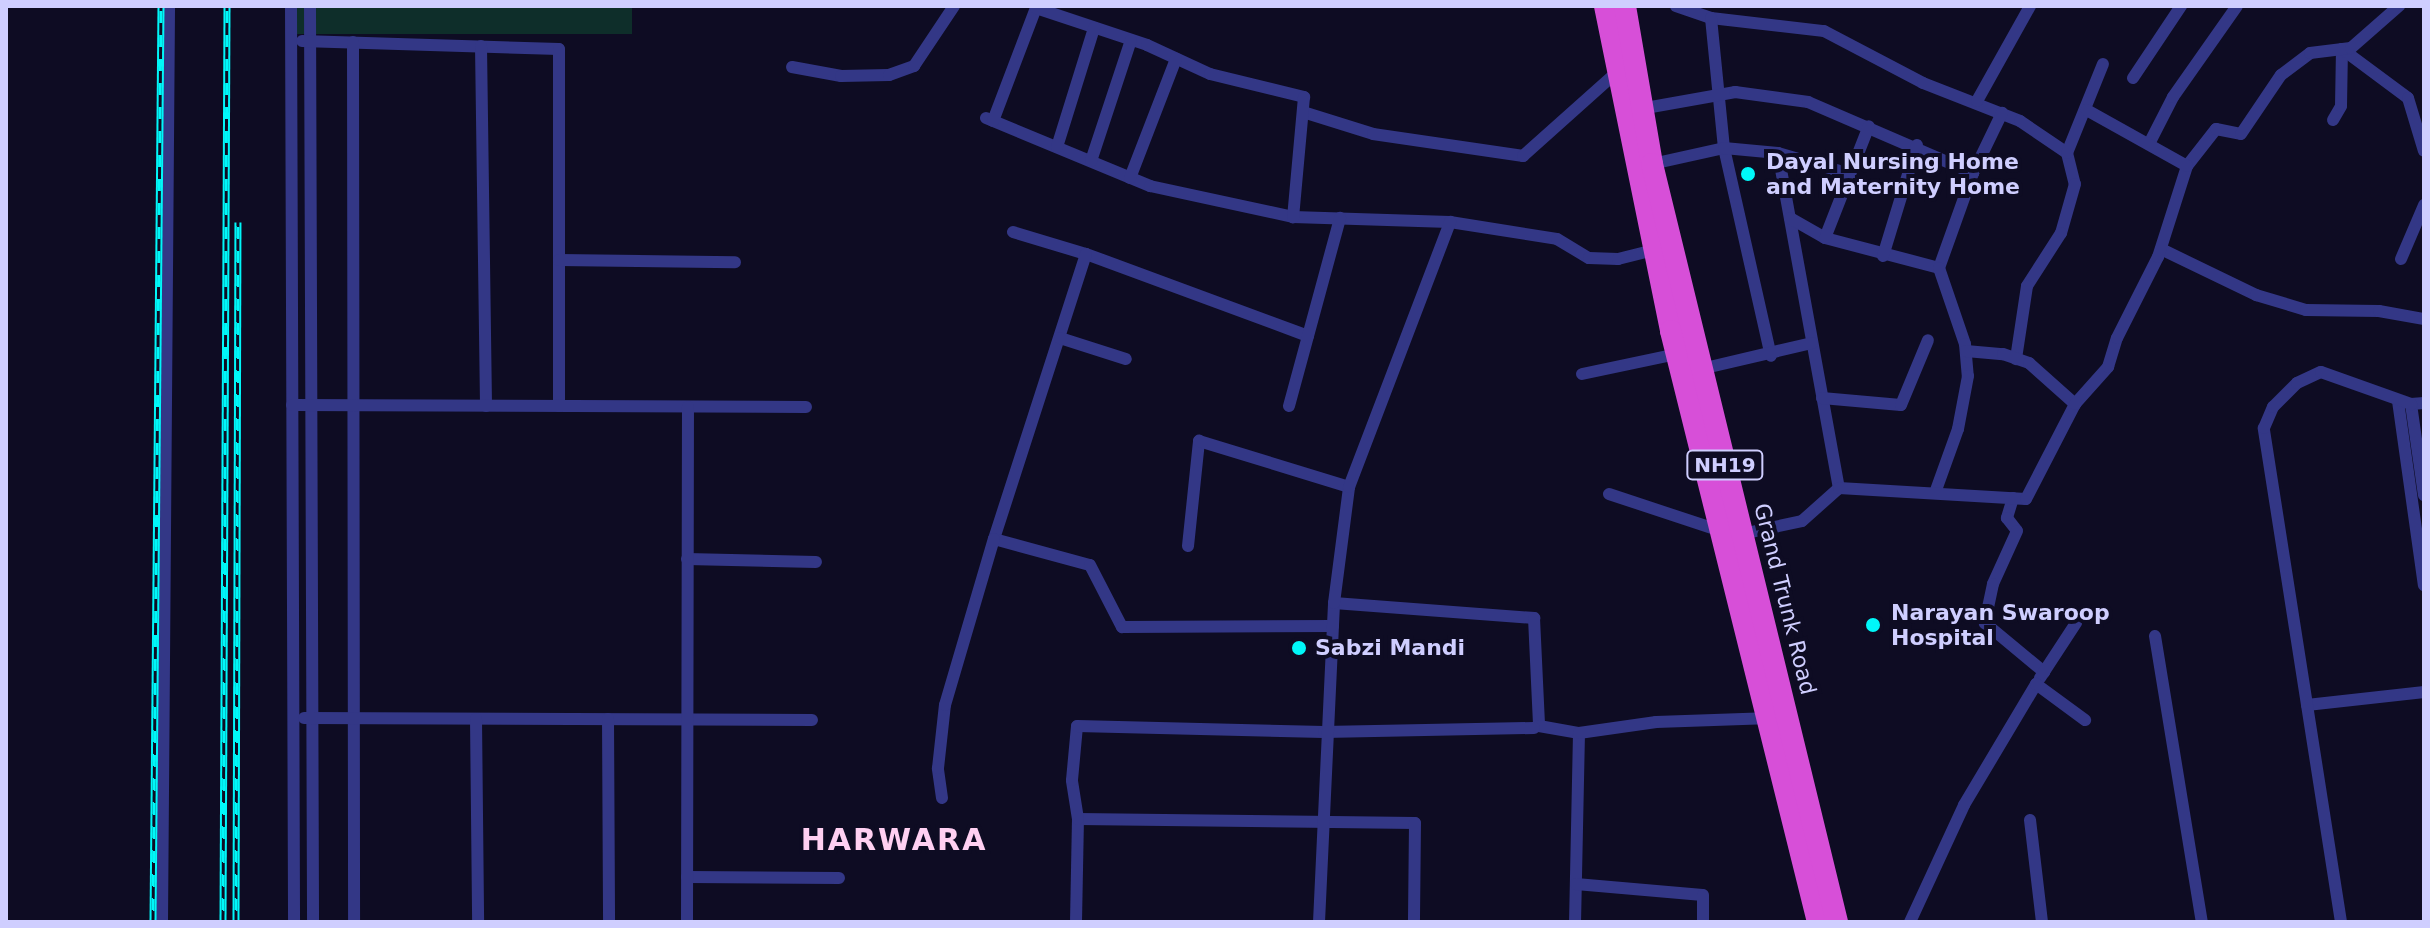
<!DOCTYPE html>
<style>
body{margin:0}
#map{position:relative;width:2430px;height:928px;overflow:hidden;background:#0e0c23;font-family:"DejaVu Sans",sans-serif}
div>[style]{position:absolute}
.green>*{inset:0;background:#0e2e2a;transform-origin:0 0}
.minor>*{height:12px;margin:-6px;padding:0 6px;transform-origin:6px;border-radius:6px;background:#333786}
.trunk>*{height:22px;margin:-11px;padding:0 11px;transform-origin:11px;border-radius:11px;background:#d74fd8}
.rail>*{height:7px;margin-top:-3.5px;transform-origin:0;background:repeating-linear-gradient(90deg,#0e0c23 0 12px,#00f7f9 0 24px);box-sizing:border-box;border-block:2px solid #00f7f9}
.dots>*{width:22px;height:22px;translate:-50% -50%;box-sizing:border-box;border:4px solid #0e0c23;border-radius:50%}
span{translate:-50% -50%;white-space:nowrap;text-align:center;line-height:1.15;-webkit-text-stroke:8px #0e0c23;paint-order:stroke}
.shield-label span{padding:2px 6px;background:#0e0c23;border:2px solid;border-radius:6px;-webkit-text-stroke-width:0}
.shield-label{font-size:20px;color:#cfceff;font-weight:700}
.poi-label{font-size:22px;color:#cfceff;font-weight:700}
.left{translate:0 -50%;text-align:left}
.street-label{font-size:22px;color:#cfceff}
.district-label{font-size:30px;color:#ffd0f2;font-weight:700;letter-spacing:2px}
.frame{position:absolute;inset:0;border:8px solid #cfceff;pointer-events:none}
</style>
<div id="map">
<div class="green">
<i style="left:292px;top:6px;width:340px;height:28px"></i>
</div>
<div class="minor">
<i style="left:291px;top:6px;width:916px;rotate:89.81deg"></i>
<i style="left:310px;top:6px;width:916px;rotate:89.81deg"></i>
<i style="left:1676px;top:6px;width:37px;rotate:19deg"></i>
<i style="left:1711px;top:18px;width:114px;rotate:6.6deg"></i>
<i style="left:1824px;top:31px;width:112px;rotate:27.7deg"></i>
<i style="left:1923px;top:83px;width:104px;rotate:21.4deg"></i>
<i style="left:2020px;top:121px;width:57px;rotate:34.2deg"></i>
<i style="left:2067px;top:153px;width:32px;rotate:76deg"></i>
<i style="left:2075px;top:184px;width:51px;rotate:105.9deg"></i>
<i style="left:2061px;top:233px;width:63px;rotate:122.7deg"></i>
<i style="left:2027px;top:286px;width:74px;rotate:98.6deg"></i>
<i style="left:1711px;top:18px;width:131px;rotate:84.3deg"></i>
<i style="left:1724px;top:148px;width:213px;rotate:77.3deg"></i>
<i style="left:302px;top:41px;width:257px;rotate:1.8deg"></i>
<i style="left:559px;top:49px;width:357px;rotate:90deg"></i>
<i style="left:353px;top:42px;width:880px;rotate:89.93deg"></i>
<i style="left:481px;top:46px;width:360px;rotate:89.2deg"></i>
<i style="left:792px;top:67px;width:50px;rotate:10.4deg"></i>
<i style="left:841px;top:76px;width:48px;rotate:-1.2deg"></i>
<i style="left:889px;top:75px;width:27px;rotate:-20deg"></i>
<i style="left:914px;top:66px;width:72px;rotate:-56.3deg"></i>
<i style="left:2133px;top:78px;width:87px;rotate:-56.3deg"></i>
<i style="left:1977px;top:101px;width:109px;rotate:-60.8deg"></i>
<i style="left:1640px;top:109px;width:97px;rotate:-10.1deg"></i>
<i style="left:1735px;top:92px;width:74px;rotate:7.8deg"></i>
<i style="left:1808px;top:102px;width:180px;rotate:23.3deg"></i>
<i style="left:1973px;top:173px;width:101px;rotate:109.7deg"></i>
<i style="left:1303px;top:112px;width:73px;rotate:17.4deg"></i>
<i style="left:1373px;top:134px;width:152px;rotate:8.3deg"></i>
<i style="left:1523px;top:156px;width:127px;rotate:-41.8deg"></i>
<i style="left:986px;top:118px;width:178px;rotate:22.5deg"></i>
<i style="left:1150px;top:186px;width:146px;rotate:12.2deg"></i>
<i style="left:1293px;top:217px;width:157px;rotate:1.8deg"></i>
<i style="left:1450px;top:222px;width:108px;rotate:9deg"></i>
<i style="left:1557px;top:239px;width:37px;rotate:31deg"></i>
<i style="left:1589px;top:258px;width:29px;rotate:2deg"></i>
<i style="left:1618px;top:259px;width:37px;rotate:-14deg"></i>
<i style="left:2333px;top:120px;width:16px;rotate:-60deg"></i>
<i style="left:2341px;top:106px;width:57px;rotate:-89deg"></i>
<i style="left:2342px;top:49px;width:82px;rotate:36.6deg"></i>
<i style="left:2408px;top:98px;width:55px;rotate:73.2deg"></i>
<i style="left:993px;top:121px;width:121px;rotate:-69.2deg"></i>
<i style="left:1036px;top:8px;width:117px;rotate:18.4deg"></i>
<i style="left:1147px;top:45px;width:69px;rotate:24.7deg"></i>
<i style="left:1210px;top:74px;width:97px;rotate:13.7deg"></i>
<i style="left:1304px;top:97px;width:121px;rotate:95.2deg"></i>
<i style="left:2149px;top:144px;width:53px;rotate:-62.9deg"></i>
<i style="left:2173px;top:97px;width:111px;rotate:-54.9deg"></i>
<i style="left:1057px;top:147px;width:125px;rotate:-72.7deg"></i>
<i style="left:1778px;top:153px;width:75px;rotate:16.3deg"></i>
<i style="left:2067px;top:153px;width:96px;rotate:-68deg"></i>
<i style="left:1091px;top:161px;width:127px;rotate:-71.7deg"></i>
<i style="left:1652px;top:164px;width:74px;rotate:-12.5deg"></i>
<i style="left:1724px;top:148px;width:54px;rotate:5.3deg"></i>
<i style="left:1778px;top:153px;width:341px;rotate:79.7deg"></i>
<i style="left:2187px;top:166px;width:47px;rotate:-51.9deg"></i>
<i style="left:2216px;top:129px;width:25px;rotate:11deg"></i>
<i style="left:2241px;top:134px;width:71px;rotate:-55.9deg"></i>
<i style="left:2281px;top:75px;width:36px;rotate:-37deg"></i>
<i style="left:2310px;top:53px;width:41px;rotate:-7deg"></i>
<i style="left:2351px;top:48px;width:64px;rotate:-41.2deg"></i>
<i style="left:1973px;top:173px;width:67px;rotate:-64.2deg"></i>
<i style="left:1130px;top:178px;width:128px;rotate:-68.9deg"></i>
<i style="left:1790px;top:218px;width:40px;rotate:29.7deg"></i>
<i style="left:1825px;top:238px;width:118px;rotate:14.7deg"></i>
<i style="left:1939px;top:268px;width:80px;rotate:71.1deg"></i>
<i style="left:1965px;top:344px;width:32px;rotate:85deg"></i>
<i style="left:1968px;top:376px;width:54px;rotate:100.7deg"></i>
<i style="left:1958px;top:429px;width:68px;rotate:109.8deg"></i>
<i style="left:1013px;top:232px;width:76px;rotate:16.8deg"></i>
<i style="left:1825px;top:238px;width:120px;rotate:-68.6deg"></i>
<i style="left:2161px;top:249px;width:106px;rotate:25.8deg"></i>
<i style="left:2256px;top:295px;width:52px;rotate:16.7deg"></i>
<i style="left:2306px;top:310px;width:73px;rotate:0.8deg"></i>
<i style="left:2379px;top:311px;width:46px;rotate:10.1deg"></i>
<i style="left:1883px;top:256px;width:116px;rotate:-73deg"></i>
<i style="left:2401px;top:259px;width:59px;rotate:-66.9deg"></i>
<i style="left:559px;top:260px;width:176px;rotate:0.7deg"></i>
<i style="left:1308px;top:336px;width:237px;rotate:-159.7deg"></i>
<i style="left:1086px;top:254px;width:299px;rotate:107.9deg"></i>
<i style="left:994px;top:539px;width:99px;rotate:15.2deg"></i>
<i style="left:1090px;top:565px;width:70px;rotate:62.7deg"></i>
<i style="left:1122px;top:627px;width:211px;rotate:-0.3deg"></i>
<i style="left:1060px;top:338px;width:69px;rotate:17.7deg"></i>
<i style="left:1966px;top:351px;width:37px;rotate:5deg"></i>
<i style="left:2003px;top:354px;width:28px;rotate:19deg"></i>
<i style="left:2029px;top:363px;width:62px;rotate:41.7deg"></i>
<i style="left:1701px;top:369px;width:114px;rotate:-13.2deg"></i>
<i style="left:1582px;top:374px;width:97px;rotate:-11.9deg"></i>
<i style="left:1822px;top:398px;width:79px;rotate:5.1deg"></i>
<i style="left:1901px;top:405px;width:70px;rotate:-67.4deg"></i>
<i style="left:2398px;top:401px;width:186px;rotate:82deg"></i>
<i style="left:2424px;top:403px;width:13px;rotate:176deg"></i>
<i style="left:2411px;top:404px;width:92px;rotate:81.9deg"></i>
<i style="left:292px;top:405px;width:514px;rotate:0.22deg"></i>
<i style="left:1289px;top:406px;width:195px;rotate:-74.8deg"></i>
<i style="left:1609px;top:494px;width:118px;rotate:18.3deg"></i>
<i style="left:2013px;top:498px;width:21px;rotate:107deg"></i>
<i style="left:2007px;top:518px;width:16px;rotate:52deg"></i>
<i style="left:2017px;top:531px;width:58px;rotate:114.4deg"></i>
<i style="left:1993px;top:584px;width:40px;rotate:102deg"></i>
<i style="left:1985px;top:623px;width:77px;rotate:39.7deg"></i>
<i style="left:1742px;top:534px;width:61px;rotate:-12.2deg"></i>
<i style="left:1802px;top:521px;width:50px;rotate:-41.7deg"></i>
<i style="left:1839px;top:488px;width:187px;rotate:3.4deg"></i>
<i style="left:2026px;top:499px;width:107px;rotate:-62.7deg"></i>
<i style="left:2075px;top:404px;width:50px;rotate:-48.3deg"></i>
<i style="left:2108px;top:367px;width:30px;rotate:-73deg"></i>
<i style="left:2117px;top:338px;width:91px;rotate:-63.2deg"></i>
<i style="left:2158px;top:257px;width:96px;rotate:-72.3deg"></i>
<i style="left:2187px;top:166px;width:115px;rotate:-150.8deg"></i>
<i style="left:1188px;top:546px;width:106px;rotate:-84deg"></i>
<i style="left:1199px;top:441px;width:157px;rotate:17deg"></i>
<i style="left:687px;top:559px;width:129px;rotate:1.3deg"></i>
<i style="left:1334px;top:603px;width:201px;rotate:4.3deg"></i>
<i style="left:1534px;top:618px;width:108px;rotate:87.3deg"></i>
<i style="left:1539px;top:726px;width:41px;rotate:9.9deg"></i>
<i style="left:1579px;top:733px;width:189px;rotate:91.2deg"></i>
<i style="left:2155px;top:636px;width:290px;rotate:80.7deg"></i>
<i style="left:2040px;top:678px;width:66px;rotate:-56.8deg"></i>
<i style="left:2307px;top:705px;width:118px;rotate:-6.3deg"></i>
<i style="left:304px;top:718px;width:508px;rotate:0.23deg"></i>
<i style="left:476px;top:719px;width:203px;rotate:89.4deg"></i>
<i style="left:608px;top:719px;width:203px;rotate:89.7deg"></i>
<i style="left:1579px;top:733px;width:78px;rotate:-8.1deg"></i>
<i style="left:1656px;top:722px;width:116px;rotate:-2deg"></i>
<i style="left:942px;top:798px;width:30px;rotate:-98deg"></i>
<i style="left:938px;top:768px;width:63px;rotate:-83.7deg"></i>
<i style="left:945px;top:705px;width:173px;rotate:-73.6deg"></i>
<i style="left:1078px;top:819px;width:337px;rotate:0.7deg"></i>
<i style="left:1415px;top:823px;width:99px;rotate:90.6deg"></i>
<i style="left:2030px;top:820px;width:103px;rotate:83.3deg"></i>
<i style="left:687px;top:877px;width:152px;rotate:0.4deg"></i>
<i style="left:1576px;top:884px;width:127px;rotate:5deg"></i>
<i style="left:1703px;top:895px;width:27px;rotate:90deg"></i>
<i style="left:162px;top:922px;width:916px;rotate:-89.56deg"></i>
<i style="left:687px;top:922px;width:515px;rotate:-89.89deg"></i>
<i style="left:1076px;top:922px;width:103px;rotate:-88.9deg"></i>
<i style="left:1078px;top:819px;width:39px;rotate:-99deg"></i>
<i style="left:1072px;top:780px;width:54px;rotate:-84.7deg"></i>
<i style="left:1077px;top:726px;width:247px;rotate:1.4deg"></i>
<i style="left:1324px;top:732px;width:210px;rotate:-1.1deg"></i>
<i style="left:1319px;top:922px;width:319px;rotate:-87.3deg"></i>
<i style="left:1334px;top:603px;width:117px;rotate:-82.6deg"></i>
<i style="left:1349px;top:487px;width:284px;rotate:-69.1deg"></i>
<i style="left:1910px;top:922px;width:129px;rotate:-65.2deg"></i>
<i style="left:1964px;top:805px;width:141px;rotate:-59.2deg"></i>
<i style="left:2036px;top:684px;width:61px;rotate:36.3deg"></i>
<i style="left:2341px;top:922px;width:500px;rotate:-98.9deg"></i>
<i style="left:2264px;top:428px;width:23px;rotate:-67deg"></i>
<i style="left:2273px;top:407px;width:34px;rotate:-45deg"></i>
<i style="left:2297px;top:383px;width:26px;rotate:-25deg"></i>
<i style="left:2321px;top:372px;width:96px;rotate:19.6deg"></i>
</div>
<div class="trunk">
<i style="left:1605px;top:6px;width:332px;rotate:78.5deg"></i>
<i style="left:1671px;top:331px;width:609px;rotate:76.03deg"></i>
<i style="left:1625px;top:6px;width:160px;rotate:80.3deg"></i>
<i style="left:1652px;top:164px;width:780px;rotate:76.28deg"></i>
</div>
<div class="rail">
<i style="left:153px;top:922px;width:916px;rotate:-89.5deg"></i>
<i style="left:223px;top:922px;width:916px;rotate:-89.75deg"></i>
<i style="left:236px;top:922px;width:700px;rotate:-89.84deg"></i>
</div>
<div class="dots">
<i style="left:1748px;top:174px;background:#00f7f9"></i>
<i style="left:1873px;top:625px;background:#00f7f9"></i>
<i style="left:1299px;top:648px;background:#00f7f9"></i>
</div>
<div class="shield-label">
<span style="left:1725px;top:465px">NH19</span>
</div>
<div class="poi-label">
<span class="left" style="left:1766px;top:174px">Dayal Nursing Home<br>and Maternity Home</span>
<span class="left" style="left:1891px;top:625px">Narayan Swaroop<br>Hospital</span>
<span class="left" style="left:1315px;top:648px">Sabzi Mandi</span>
</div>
<div class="street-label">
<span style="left:1785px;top:599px;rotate:76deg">Grand Trunk Road</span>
</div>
<div class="district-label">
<span style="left:894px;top:840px">HARWARA</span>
</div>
<div class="frame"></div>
</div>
